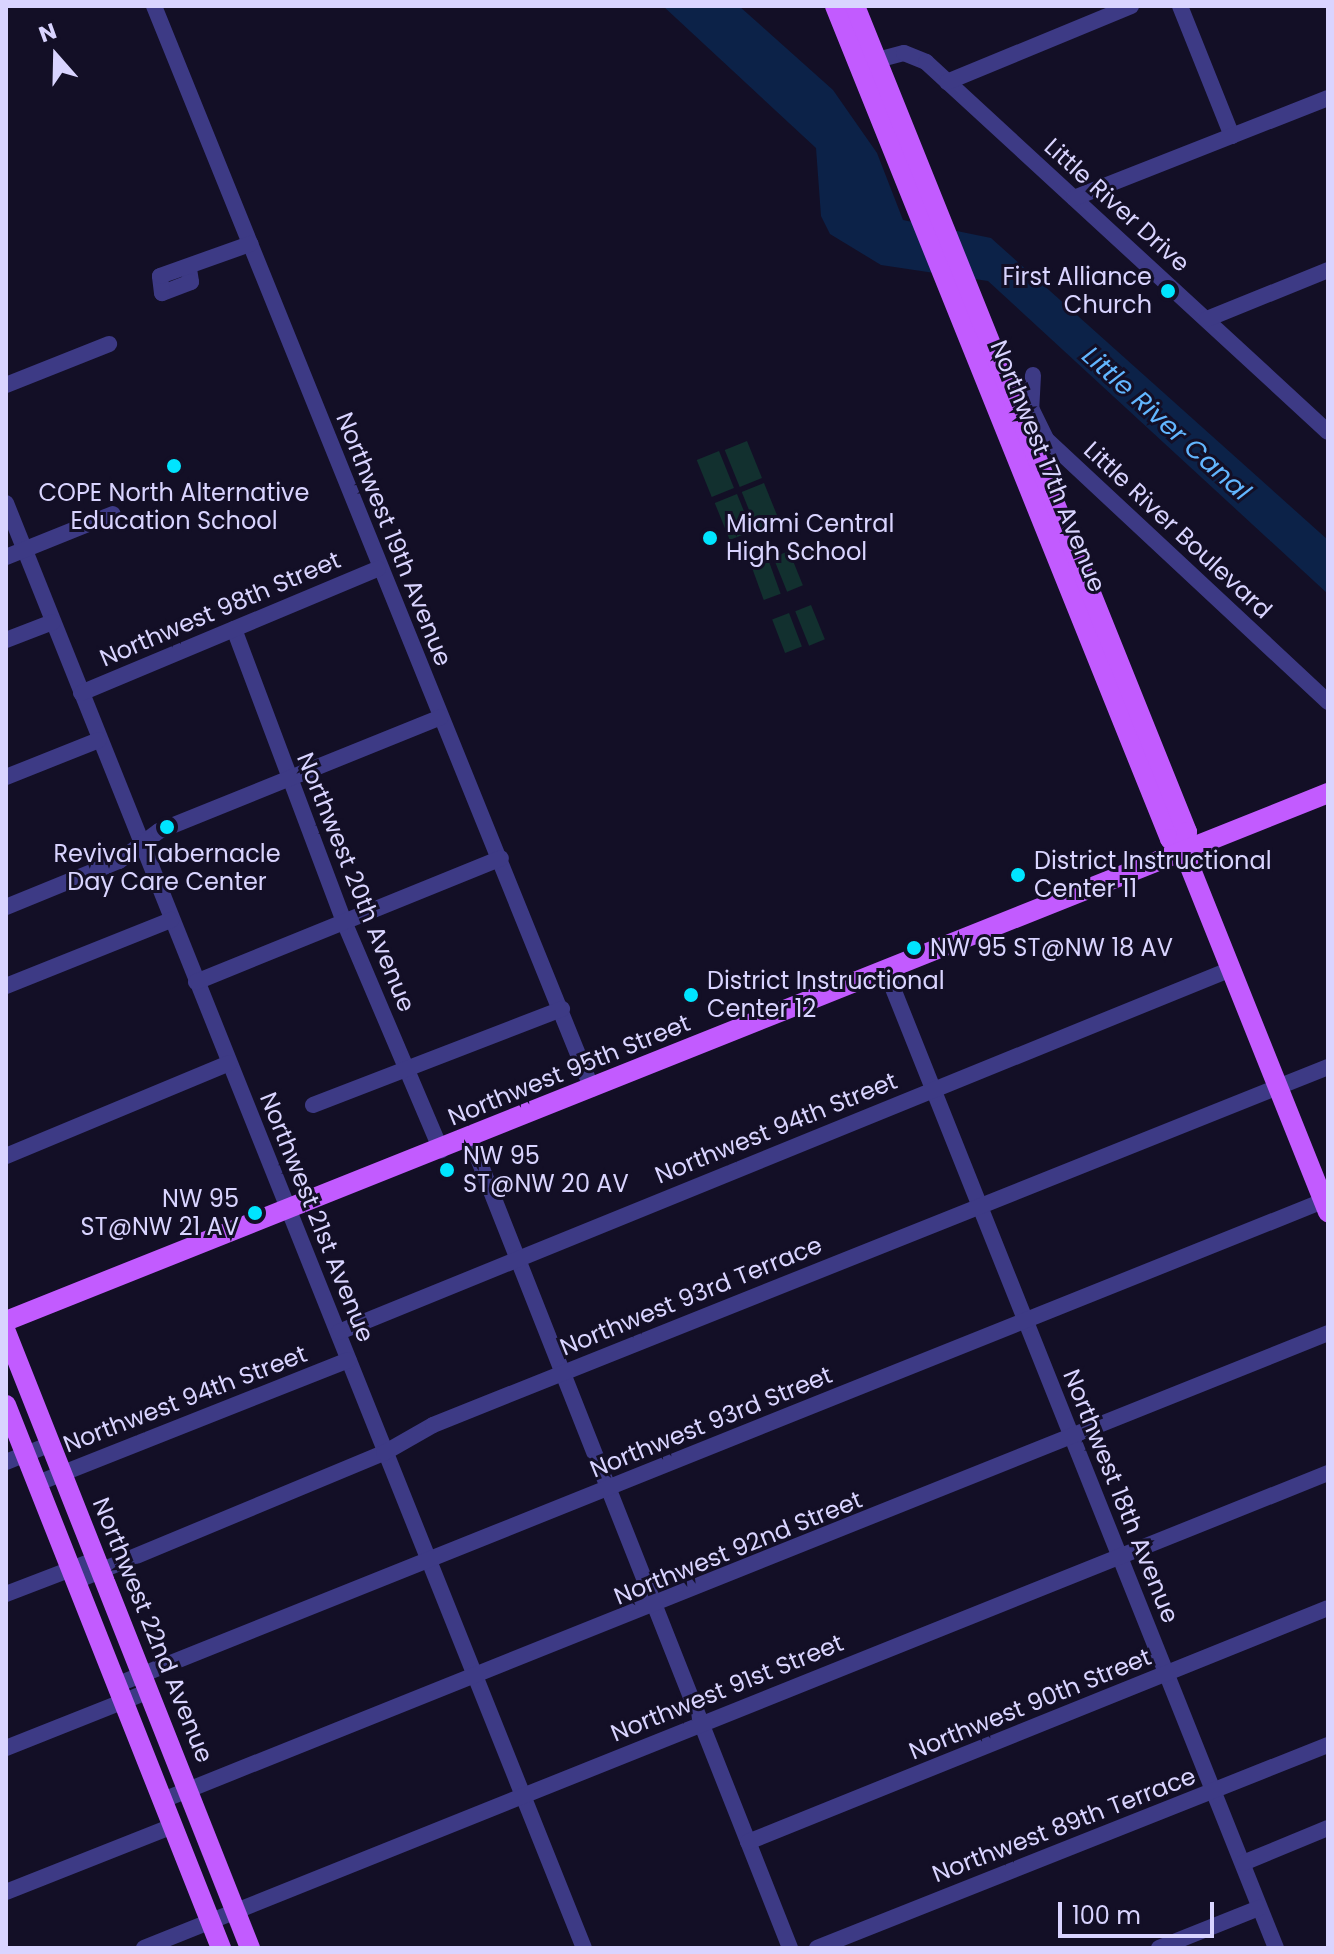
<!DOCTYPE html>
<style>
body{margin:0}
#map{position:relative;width:1334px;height:1954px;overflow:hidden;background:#130f26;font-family:Poppins,sans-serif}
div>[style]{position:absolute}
.green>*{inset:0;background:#12302f;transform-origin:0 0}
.water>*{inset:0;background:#0c2248}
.minor>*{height:16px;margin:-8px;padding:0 8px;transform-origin:8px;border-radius:8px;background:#3d3a85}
.major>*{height:20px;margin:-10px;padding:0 10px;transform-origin:10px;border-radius:10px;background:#c25bff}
.dots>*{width:22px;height:22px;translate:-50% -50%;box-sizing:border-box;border:4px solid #130f26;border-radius:50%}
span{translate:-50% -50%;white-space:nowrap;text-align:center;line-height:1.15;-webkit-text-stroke:6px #130f26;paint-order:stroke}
.street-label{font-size:24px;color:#d9d4ff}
.poi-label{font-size:24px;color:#d9d4ff}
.right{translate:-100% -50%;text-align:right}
.left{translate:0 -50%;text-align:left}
.water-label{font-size:26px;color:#62b6ff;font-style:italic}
.frame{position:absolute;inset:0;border:8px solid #d9d4ff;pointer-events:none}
.north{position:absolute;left:16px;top:16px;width:80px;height:80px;-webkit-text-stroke:6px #130f26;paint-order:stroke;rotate:340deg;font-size:22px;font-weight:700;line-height:32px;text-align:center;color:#d9d4ff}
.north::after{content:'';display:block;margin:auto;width:28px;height:36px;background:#d9d4ff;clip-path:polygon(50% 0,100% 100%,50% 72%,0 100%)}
.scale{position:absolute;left:1058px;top:1902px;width:156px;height:36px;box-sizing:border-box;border:4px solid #d9d4ff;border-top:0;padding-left:10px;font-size:24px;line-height:28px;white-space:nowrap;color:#d9d4ff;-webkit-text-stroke:6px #130f26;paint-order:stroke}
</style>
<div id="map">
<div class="green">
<i style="left:747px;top:441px;width:40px;height:24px;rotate:68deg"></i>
<i style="left:719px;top:451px;width:40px;height:24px;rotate:68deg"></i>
<i style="left:764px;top:483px;width:40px;height:24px;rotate:68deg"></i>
<i style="left:737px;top:494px;width:40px;height:24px;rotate:68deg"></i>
<i style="left:789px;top:551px;width:37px;height:17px;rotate:68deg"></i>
<i style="left:768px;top:559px;width:37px;height:18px;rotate:70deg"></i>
<i style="left:811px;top:605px;width:37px;height:17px;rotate:68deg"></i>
<i style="left:789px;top:613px;width:36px;height:18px;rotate:69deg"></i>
</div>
<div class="water">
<i style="clip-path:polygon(663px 6px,739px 6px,833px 90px,877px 153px,903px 220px,991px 238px,1328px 540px,1328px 594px,988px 281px,881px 265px,830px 234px,821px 216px,816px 148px)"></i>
</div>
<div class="minor">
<i style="left:154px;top:6px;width:1168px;rotate:67.98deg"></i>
<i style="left:1180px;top:6px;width:140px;rotate:68.2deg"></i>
<i style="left:866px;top:63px;width:39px;rotate:-15deg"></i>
<i style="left:904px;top:53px;width:24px;rotate:22deg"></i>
<i style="left:926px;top:62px;width:546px;rotate:42.63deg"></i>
<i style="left:947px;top:82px;width:199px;rotate:-22.4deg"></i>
<i style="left:1074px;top:198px;width:273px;rotate:-21.5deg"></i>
<i style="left:189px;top:269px;width:13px;rotate:81deg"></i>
<i style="left:191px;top:282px;width:31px;rotate:159deg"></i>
<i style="left:162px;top:293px;width:17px;rotate:-97deg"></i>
<i style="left:160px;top:276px;width:96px;rotate:-19.6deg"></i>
<i style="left:1207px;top:319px;width:131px;rotate:-22deg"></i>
<i style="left:1033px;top:375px;width:33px;rotate:93deg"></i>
<i style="left:1031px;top:408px;width:34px;rotate:64deg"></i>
<i style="left:1046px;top:439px;width:386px;rotate:43deg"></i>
<i style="left:6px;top:385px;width:111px;rotate:-21.7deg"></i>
<i style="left:6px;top:503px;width:1556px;rotate:68.2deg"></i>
<i style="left:6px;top:557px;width:115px;rotate:-21.9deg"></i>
<i style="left:234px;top:629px;width:315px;rotate:69.4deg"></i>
<i style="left:345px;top:924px;width:246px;rotate:67deg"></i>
<i style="left:6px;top:640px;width:50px;rotate:-21deg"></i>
<i style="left:81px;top:693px;width:322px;rotate:-22.7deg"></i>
<i style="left:6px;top:777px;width:100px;rotate:-21.7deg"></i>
<i style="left:6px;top:907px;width:122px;rotate:-22.2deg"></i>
<i style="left:119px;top:861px;width:50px;rotate:-36.9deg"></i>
<i style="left:159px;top:831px;width:304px;rotate:-22deg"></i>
<i style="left:886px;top:971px;width:1052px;rotate:68.24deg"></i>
<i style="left:196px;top:982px;width:329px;rotate:-22.1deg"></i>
<i style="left:6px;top:986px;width:178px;rotate:-21.8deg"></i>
<i style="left:313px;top:1105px;width:267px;rotate:-21.1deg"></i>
<i style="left:470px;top:1138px;width:871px;rotate:68.44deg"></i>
<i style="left:6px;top:1156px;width:242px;rotate:-22.6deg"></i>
<i style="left:339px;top:1332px;width:963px;rotate:-22.14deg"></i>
<i style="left:6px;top:1462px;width:48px;rotate:-21.8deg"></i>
<i style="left:38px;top:1483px;width:334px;rotate:-21.6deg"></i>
<i style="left:76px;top:1581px;width:334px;rotate:-22.6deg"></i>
<i style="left:384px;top:1453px;width:56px;rotate:-29.7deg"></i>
<i style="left:433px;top:1425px;width:964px;rotate:-21.8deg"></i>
<i style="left:6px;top:1594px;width:97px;rotate:-21deg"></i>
<i style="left:116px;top:1685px;width:1300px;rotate:-21.85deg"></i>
<i style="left:6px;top:1748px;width:154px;rotate:-21.7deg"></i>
<i style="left:163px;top:1800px;width:1255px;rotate:-21.84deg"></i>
<i style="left:748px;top:1842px;width:625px;rotate:-21.97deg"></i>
<i style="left:1243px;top:1863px;width:92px;rotate:-22.4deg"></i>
<i style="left:6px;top:1892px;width:180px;rotate:-21.6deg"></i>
<i style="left:144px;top:1948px;width:1276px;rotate:-21.86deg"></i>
<i style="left:817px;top:1948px;width:550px;rotate:-21.67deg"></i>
<i style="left:1159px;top:1948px;width:108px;rotate:-21.8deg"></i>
</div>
<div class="major">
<i style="left:835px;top:6px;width:898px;rotate:68.09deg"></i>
<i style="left:1170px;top:839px;width:19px;rotate:43deg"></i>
<i style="left:1184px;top:852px;width:388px;rotate:68.2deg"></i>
<i style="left:855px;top:6px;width:890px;rotate:68.1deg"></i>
<i style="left:1187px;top:832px;width:20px;rotate:99deg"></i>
<i style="left:6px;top:1321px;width:1424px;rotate:-21.77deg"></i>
<i style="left:6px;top:1332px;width:663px;rotate:68.39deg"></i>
<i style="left:6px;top:1405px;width:584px;rotate:68.4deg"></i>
</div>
<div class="dots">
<i style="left:1168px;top:291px;background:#00e5ff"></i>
<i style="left:174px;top:466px;background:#00e5ff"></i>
<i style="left:710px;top:538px;background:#00e5ff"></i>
<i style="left:167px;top:827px;background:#00e5ff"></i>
<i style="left:1018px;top:875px;background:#00e5ff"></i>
<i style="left:914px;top:948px;background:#00e5ff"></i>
<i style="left:691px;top:995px;background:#00e5ff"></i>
<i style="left:447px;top:1170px;background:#00e5ff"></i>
<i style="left:255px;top:1213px;background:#00e5ff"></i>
</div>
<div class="street-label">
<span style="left:1117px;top:205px;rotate:42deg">Little River Drive</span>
<span style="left:1048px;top:466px;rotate:68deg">Northwest 17th Avenue</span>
<span style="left:1178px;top:530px;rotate:43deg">Little River Boulevard</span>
<span style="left:394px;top:539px;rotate:68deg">Northwest 19th Avenue</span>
<span style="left:220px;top:609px;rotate:-23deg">Northwest 98th Street</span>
<span style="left:356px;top:882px;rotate:68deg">Northwest 20th Avenue</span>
<span style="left:569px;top:1070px;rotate:-22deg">Northwest 95th Street</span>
<span style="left:776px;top:1128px;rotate:-22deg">Northwest 94th Street</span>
<span style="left:317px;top:1217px;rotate:68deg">Northwest 21st Avenue</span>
<span style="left:691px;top:1296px;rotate:-22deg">Northwest 93rd Terrace</span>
<span style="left:185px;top:1399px;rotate:-21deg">Northwest 94th Street</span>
<span style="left:711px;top:1422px;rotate:-22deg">Northwest 93rd Street</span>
<span style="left:1121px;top:1496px;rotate:68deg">Northwest 18th Avenue</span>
<span style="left:738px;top:1548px;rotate:-22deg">Northwest 92nd Street</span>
<span style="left:153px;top:1630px;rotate:68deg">Northwest 22nd Avenue</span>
<span style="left:727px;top:1688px;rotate:-22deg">Northwest 91st Street</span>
<span style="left:1030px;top:1704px;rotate:-22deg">Northwest 90th Street</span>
<span style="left:1064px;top:1825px;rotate:-21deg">Northwest 89th Terrace</span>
</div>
<div class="poi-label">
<span class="right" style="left:1152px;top:291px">First Alliance<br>Church</span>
<span style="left:174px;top:507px">COPE North Alternative<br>Education School</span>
<span class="left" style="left:726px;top:538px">Miami Central<br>High School</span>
<span style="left:167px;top:868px">Revival Tabernacle<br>Day Care Center</span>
<span class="left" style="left:1034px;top:875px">District Instructional<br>Center 11</span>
<span class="left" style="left:930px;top:948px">NW 95 ST@NW 18 AV</span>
<span class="left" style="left:707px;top:995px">District Instructional<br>Center 12</span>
<span class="left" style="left:463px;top:1170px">NW 95<br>ST@NW 20 AV</span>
<span class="right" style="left:239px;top:1213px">NW 95<br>ST@NW 21 AV</span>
</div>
<div class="water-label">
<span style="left:1166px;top:424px;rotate:42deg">Little River Canal</span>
</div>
<div class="frame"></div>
<div class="north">N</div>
<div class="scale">100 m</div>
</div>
